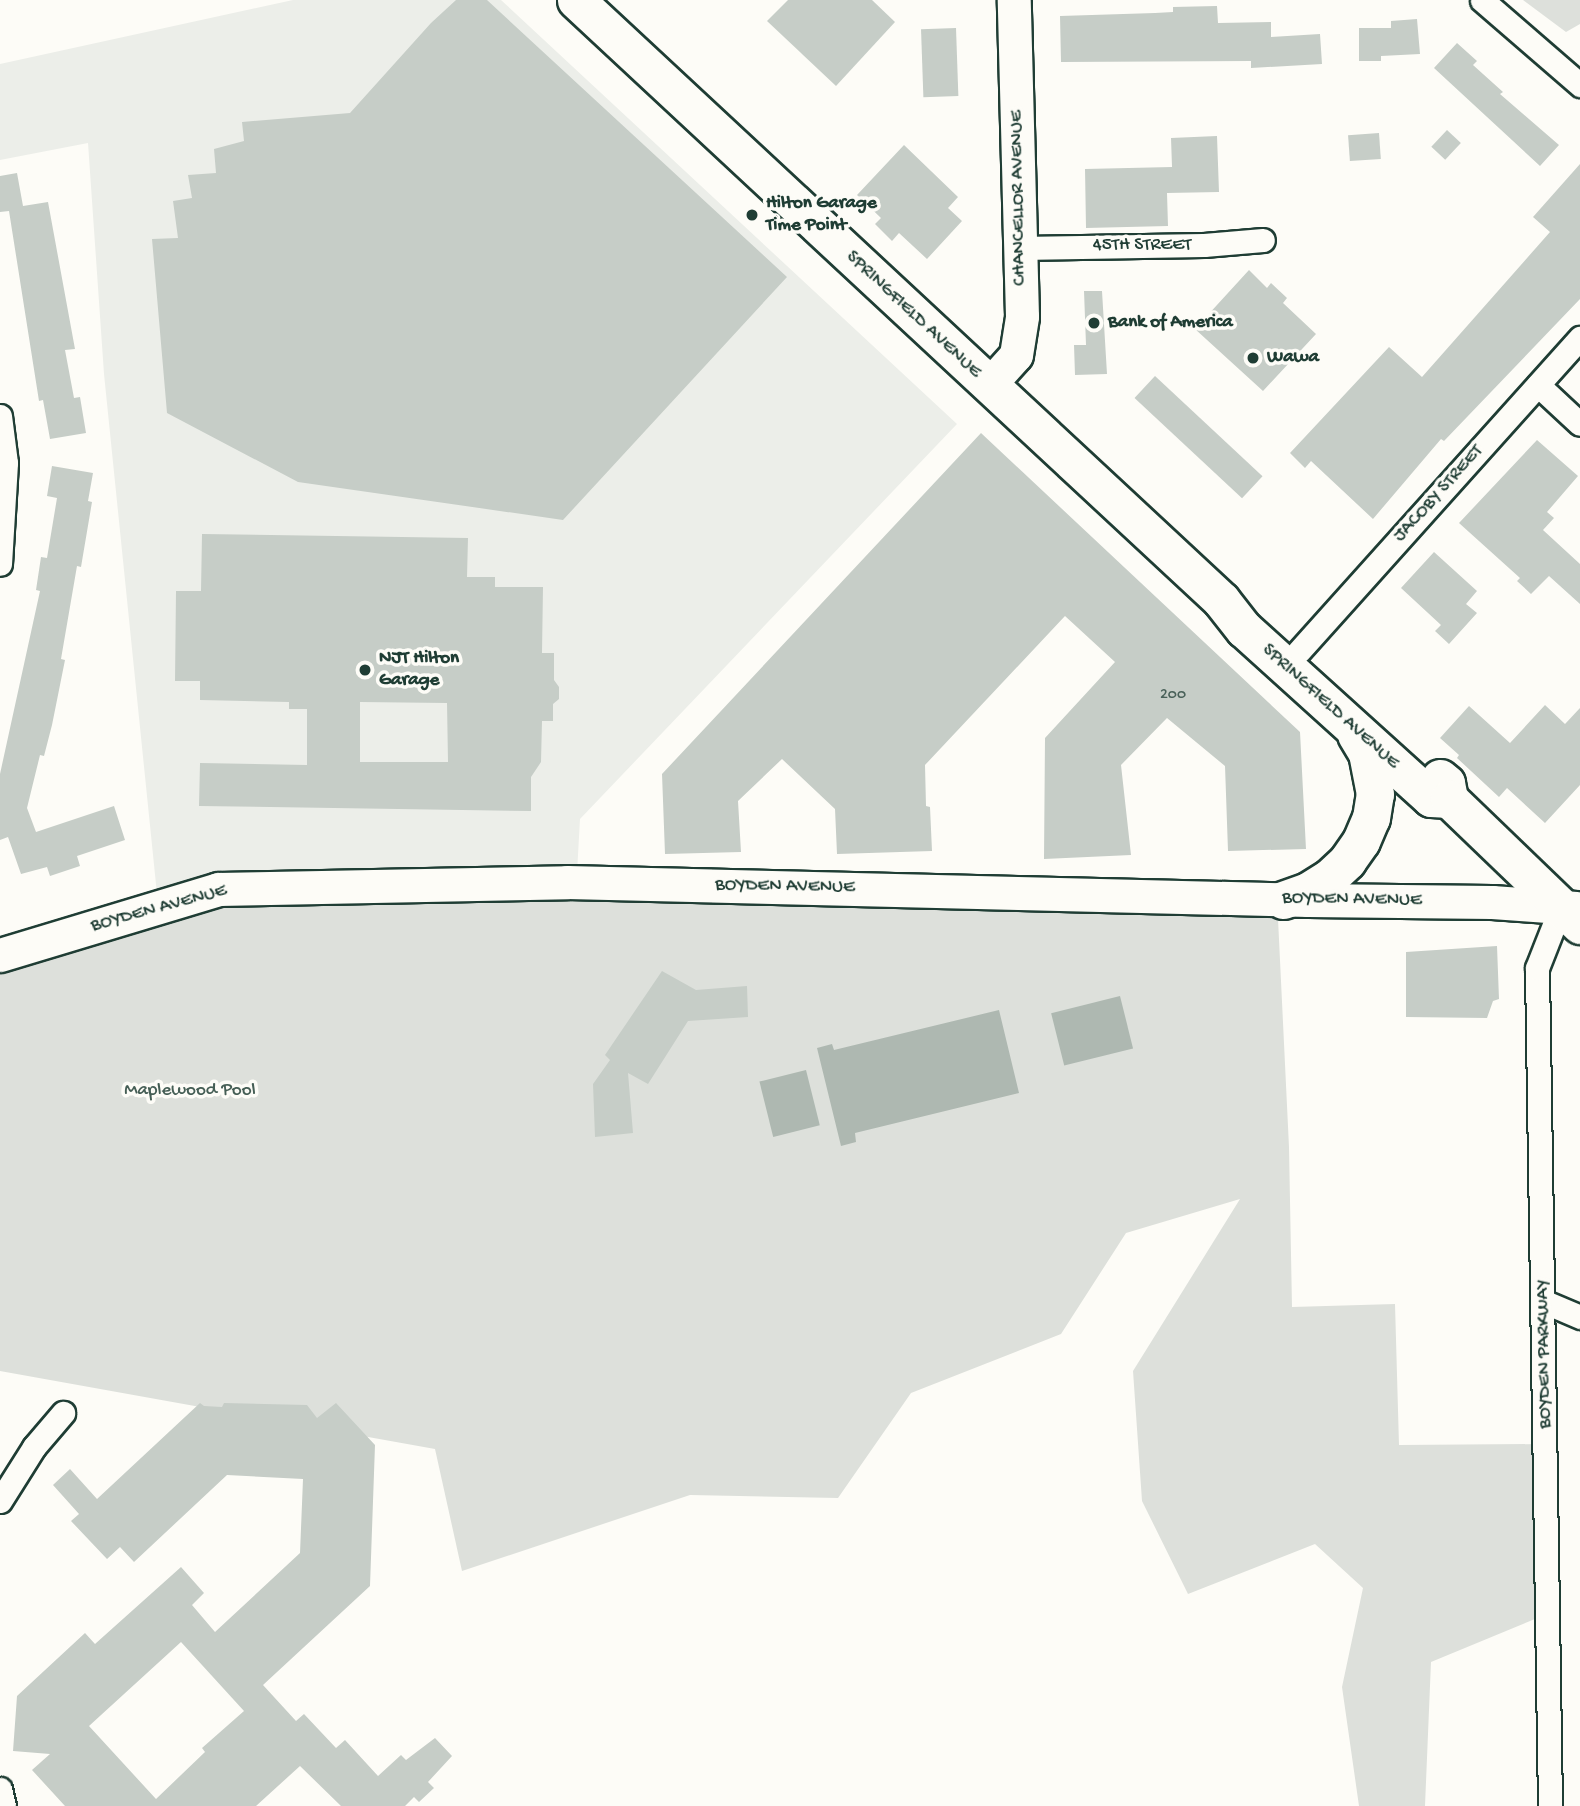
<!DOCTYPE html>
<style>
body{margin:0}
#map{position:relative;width:1580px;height:1806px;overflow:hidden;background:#fdfcf7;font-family:"Gochi Hand",sans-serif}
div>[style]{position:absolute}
.built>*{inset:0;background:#eceee9}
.green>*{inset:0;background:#dde0db}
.water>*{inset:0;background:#aeb8b1;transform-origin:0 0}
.building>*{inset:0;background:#c6cdc7;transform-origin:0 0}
.roads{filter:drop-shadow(2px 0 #1f3d34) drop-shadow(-2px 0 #1f3d34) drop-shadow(0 2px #1f3d34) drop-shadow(0 -2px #1f3d34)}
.street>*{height:23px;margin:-11.5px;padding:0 11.5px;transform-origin:11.5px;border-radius:11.5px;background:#fdfcf7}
.secondary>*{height:33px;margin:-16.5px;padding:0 16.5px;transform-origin:16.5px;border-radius:16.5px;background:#fdfcf7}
.primary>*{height:37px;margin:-18.5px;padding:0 18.5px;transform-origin:18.5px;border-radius:18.5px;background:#fdfcf7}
.dots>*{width:19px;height:19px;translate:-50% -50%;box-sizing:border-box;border:4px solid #fdfcf7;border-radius:50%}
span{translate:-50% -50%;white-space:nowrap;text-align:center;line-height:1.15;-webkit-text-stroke:7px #fdfcf7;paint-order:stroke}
.number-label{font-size:16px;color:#496159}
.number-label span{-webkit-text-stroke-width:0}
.street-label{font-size:19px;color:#1f3d34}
.poi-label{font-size:19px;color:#1f3d34;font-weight:700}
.left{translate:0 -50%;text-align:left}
.park-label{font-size:19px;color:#455e55}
</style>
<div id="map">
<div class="built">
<i style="clip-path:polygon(293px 0,501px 0,957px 424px,580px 819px,576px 891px,158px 904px,104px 374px,88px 143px,0 160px,0 64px)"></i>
</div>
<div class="green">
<i style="clip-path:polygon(1523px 0,1580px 0,1580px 24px,1566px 32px)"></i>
<i style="clip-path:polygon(576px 891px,1277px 898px,1289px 1147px,1292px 1307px,1395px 1304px,1399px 1445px,1544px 1444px,1547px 1614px,1431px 1662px,1425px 1806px,1359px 1806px,1342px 1687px,1363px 1588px,1315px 1544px,1188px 1594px,1142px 1501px,1133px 1371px,1240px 1199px,1126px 1233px,1061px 1334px,911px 1393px,838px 1498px,690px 1495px,462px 1571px,435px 1449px,0 1371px,0 954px,158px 904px)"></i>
</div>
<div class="water">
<i style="left:1120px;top:996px;width:54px;height:71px;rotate:76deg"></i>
<i style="clip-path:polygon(999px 1010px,1019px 1093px,855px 1133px,856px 1142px,841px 1146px,817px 1048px,832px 1044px,834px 1050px)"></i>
<i style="left:806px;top:1070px;width:57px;height:48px;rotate:76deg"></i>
</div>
<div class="building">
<i style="clip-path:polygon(456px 0,487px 0,787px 277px,563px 520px,298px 482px,167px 413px,152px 239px,178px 238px,173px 201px,192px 198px,188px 175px,216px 173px,214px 149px,244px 141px,242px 122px,350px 113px,431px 23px)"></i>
<i style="clip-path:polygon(788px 0,872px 0,895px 22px,836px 86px,767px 21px)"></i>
<i style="clip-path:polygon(1217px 6px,1218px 23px,1271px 22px,1271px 37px,1320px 34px,1322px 64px,1251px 68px,1251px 61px,1061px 62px,1060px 16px,1155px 13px,1173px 12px,1173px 7px)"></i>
<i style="clip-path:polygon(1417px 19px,1420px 54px,1381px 56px,1381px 61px,1359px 61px,1359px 28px,1391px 28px,1391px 21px)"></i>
<i style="left:956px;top:28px;width:68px;height:35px;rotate:88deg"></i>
<i style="clip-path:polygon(1457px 43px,1477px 61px,1473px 65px,1503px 92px,1500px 94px,1559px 145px,1540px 166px,1434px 68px)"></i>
<i style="left:1447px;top:130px;width:19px;height:23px;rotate:43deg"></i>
<i style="left:1379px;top:133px;width:26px;height:31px;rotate:86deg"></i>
<i style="clip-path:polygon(1217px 136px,1219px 192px,1167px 193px,1168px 226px,1086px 228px,1085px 169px,1172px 167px,1171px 138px)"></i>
<i style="clip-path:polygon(904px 145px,958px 197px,948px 208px,962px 221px,927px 259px,899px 233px,892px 241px,875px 224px,881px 218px,857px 195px)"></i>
<i style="clip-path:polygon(1580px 164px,1580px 299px,1444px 441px,1441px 439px,1373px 519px,1311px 461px,1305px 468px,1290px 453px,1389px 347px,1422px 377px,1550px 232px,1533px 217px)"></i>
<i style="clip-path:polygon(17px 173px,23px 206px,48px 202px,75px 349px,65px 350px,74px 398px,80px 397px,86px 433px,50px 439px,43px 400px,39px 401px,9px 211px,0 212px,0 176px)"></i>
<i style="clip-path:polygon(1249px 270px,1267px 288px,1271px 283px,1287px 298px,1283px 303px,1316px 334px,1263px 391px,1195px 329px)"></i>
<i style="clip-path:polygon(1084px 291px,1102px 291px,1107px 374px,1075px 375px,1074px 345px,1086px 345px)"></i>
<i style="left:1155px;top:376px;width:147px;height:30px;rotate:43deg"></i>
<i style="clip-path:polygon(981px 433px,1300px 732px,1306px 849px,1228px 851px,1225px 766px,1167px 718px,1121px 765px,1131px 855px,1044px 859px,1045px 738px,1115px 662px,1065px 616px,925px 765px,926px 806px,930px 807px,932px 851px,837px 854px,835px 809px,782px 759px,738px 801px,741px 852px,665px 854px,662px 774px)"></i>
<i style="clip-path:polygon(1537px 440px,1578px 476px,1547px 512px,1554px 518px,1543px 530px,1580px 564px,1580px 604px,1549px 576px,1531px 594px,1517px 581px,1520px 578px,1459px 523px)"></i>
<i style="clip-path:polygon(52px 466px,93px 473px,88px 501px,92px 502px,81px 567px,77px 566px,61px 659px,65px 660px,52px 725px,44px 756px,40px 755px,27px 808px,36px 832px,114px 806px,125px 840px,77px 856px,80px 866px,50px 876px,47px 867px,21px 874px,8px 837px,0 840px,0 774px,40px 591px,36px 590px,41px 557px,47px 558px,57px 498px,47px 496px)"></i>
<i style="clip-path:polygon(evenodd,202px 534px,468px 538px,467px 577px,495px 577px,495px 587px,543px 587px,542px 653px,554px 653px,554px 680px,559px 687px,559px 699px,553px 704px,553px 721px,542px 721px,541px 762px,531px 777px,531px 811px,199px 806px,200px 763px,307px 765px,307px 709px,289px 709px,289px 702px,200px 700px,200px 681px,175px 681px,176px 591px,201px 591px,202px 534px,360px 702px,447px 703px,448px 762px,360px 762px,360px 702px)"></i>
<i style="clip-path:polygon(1434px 552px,1477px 591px,1466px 604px,1477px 613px,1449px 644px,1435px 631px,1441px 625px,1401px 588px)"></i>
<i style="clip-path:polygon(1545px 705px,1565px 724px,1580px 708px,1580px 785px,1545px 823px,1507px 788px,1499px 797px,1457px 758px,1459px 755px,1440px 738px,1469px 706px,1510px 743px)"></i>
<i style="clip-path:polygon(1497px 946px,1499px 999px,1493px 1001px,1487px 1018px,1406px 1017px,1406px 952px)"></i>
<i style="clip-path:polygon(662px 971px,696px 990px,747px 986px,748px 1017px,688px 1021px,648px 1084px,628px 1073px,633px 1133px,595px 1137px,593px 1084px,610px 1060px,605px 1055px)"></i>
<i style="clip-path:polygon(evenodd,200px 1403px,204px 1406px,222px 1407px,224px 1403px,307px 1405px,317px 1418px,336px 1403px,375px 1445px,370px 1586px,263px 1685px,296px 1721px,304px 1714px,336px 1748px,345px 1740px,378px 1776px,401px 1755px,406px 1760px,435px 1738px,452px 1756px,428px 1782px,434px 1788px,419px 1802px,414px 1797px,405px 1806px,341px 1806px,300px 1766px,256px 1806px,65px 1806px,32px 1770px,50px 1754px,13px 1751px,17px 1696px,85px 1633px,95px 1644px,181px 1567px,204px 1593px,192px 1605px,215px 1632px,300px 1553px,303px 1479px,227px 1475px,134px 1562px,120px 1547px,107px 1559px,71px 1521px,79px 1514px,53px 1485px,70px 1469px,97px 1499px,200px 1403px,181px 1642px,244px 1711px,202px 1748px,205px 1752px,156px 1799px,89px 1726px,181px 1642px)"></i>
</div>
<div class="roads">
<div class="street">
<i style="left:1482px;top:0;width:130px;rotate:40.9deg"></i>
<i style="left:1020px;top:248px;width:184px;rotate:-0.9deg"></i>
<i style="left:1204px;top:245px;width:59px;rotate:-4.8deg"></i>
<i style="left:1538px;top:385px;width:57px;rotate:42.9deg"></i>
<i style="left:0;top:416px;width:47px;rotate:82.7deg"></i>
<i style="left:6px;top:463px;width:101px;rotate:93.4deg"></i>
<i style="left:1299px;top:651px;width:421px;rotate:-48.1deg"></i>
<i style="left:1545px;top:1302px;width:38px;rotate:23deg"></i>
<i style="left:0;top:1501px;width:64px;rotate:-57.8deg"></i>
<i style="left:34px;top:1447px;width:45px;rotate:-49.5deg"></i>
<i style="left:0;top:1789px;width:17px;rotate:77deg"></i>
<i style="left:1550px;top:1806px;width:838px;rotate:-90.89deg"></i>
<i style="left:1537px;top:968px;width:66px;rotate:-68.5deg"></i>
</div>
<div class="secondary">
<i style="left:989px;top:385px;width:40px;rotate:-48deg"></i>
<i style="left:1016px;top:355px;width:39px;rotate:-81deg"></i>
<i style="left:1022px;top:316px;width:316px;rotate:-91.5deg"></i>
<i style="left:0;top:955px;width:228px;rotate:-16.8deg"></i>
<i style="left:218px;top:889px;width:349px;rotate:-1.1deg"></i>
<i style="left:567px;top:882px;width:741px;rotate:1.39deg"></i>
<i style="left:1308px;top:900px;width:184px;rotate:0.6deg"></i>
<i style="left:1492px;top:902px;width:84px;rotate:4.1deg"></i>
</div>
<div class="primary">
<i style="left:576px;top:0;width:881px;rotate:42.93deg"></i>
<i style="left:1221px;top:600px;width:37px;rotate:52deg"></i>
<i style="left:1244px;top:629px;width:252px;rotate:42.1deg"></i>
<i style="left:1431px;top:798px;width:18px;rotate:3deg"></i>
<i style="left:1440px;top:778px;width:8px;rotate:40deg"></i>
<i style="left:1446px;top:783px;width:16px;rotate:79deg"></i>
<i style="left:1449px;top:799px;width:182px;rotate:43.9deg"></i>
<i style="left:1283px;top:900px;width:27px;rotate:-20deg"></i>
<i style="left:1308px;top:891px;width:25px;rotate:-32deg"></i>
<i style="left:1329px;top:878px;width:25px;rotate:-43deg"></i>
<i style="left:1347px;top:861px;width:24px;rotate:-55deg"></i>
<i style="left:1361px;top:841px;width:25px;rotate:-67deg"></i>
<i style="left:1371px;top:818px;width:24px;rotate:-81deg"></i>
<i style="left:1375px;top:794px;width:42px;rotate:-101deg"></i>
<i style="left:1367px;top:753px;width:21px;rotate:-121deg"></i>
</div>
</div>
<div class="dots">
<i style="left:752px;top:215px;background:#1f3d34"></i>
<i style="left:1094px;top:323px;background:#1f3d34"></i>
<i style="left:1253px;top:358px;background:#1f3d34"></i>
<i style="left:365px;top:670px;background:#1f3d34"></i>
</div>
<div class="number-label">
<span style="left:1173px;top:696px">200</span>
</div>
<div class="street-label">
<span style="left:1019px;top:198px;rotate:-91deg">CHANCELLOR AVENUE</span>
<span style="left:1142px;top:246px">45TH STREET</span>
<span style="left:913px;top:315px;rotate:43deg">SPRINGFIELD AVENUE</span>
<span style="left:1439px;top:494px;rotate:-48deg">JACOBY STREET</span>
<span style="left:1330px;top:707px;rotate:42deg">SPRINGFIELD AVENUE</span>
<span style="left:785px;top:887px;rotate:1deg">BOYDEN AVENUE</span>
<span style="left:1352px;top:900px;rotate:1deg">BOYDEN AVENUE</span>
<span style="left:159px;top:909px;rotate:-15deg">BOYDEN AVENUE</span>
<span style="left:1545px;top:1354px;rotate:-91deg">BOYDEN PARKWAY</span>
</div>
<div class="poi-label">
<span class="left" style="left:766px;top:215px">Hilton Garage<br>Time Point</span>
<span class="left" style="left:1108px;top:323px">Bank of America</span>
<span class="left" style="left:1267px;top:358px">Wawa</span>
<span class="left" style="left:379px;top:670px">NJT Hilton<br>Garage</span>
</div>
<div class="park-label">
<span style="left:190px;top:1091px">Maplewood Pool</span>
</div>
</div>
